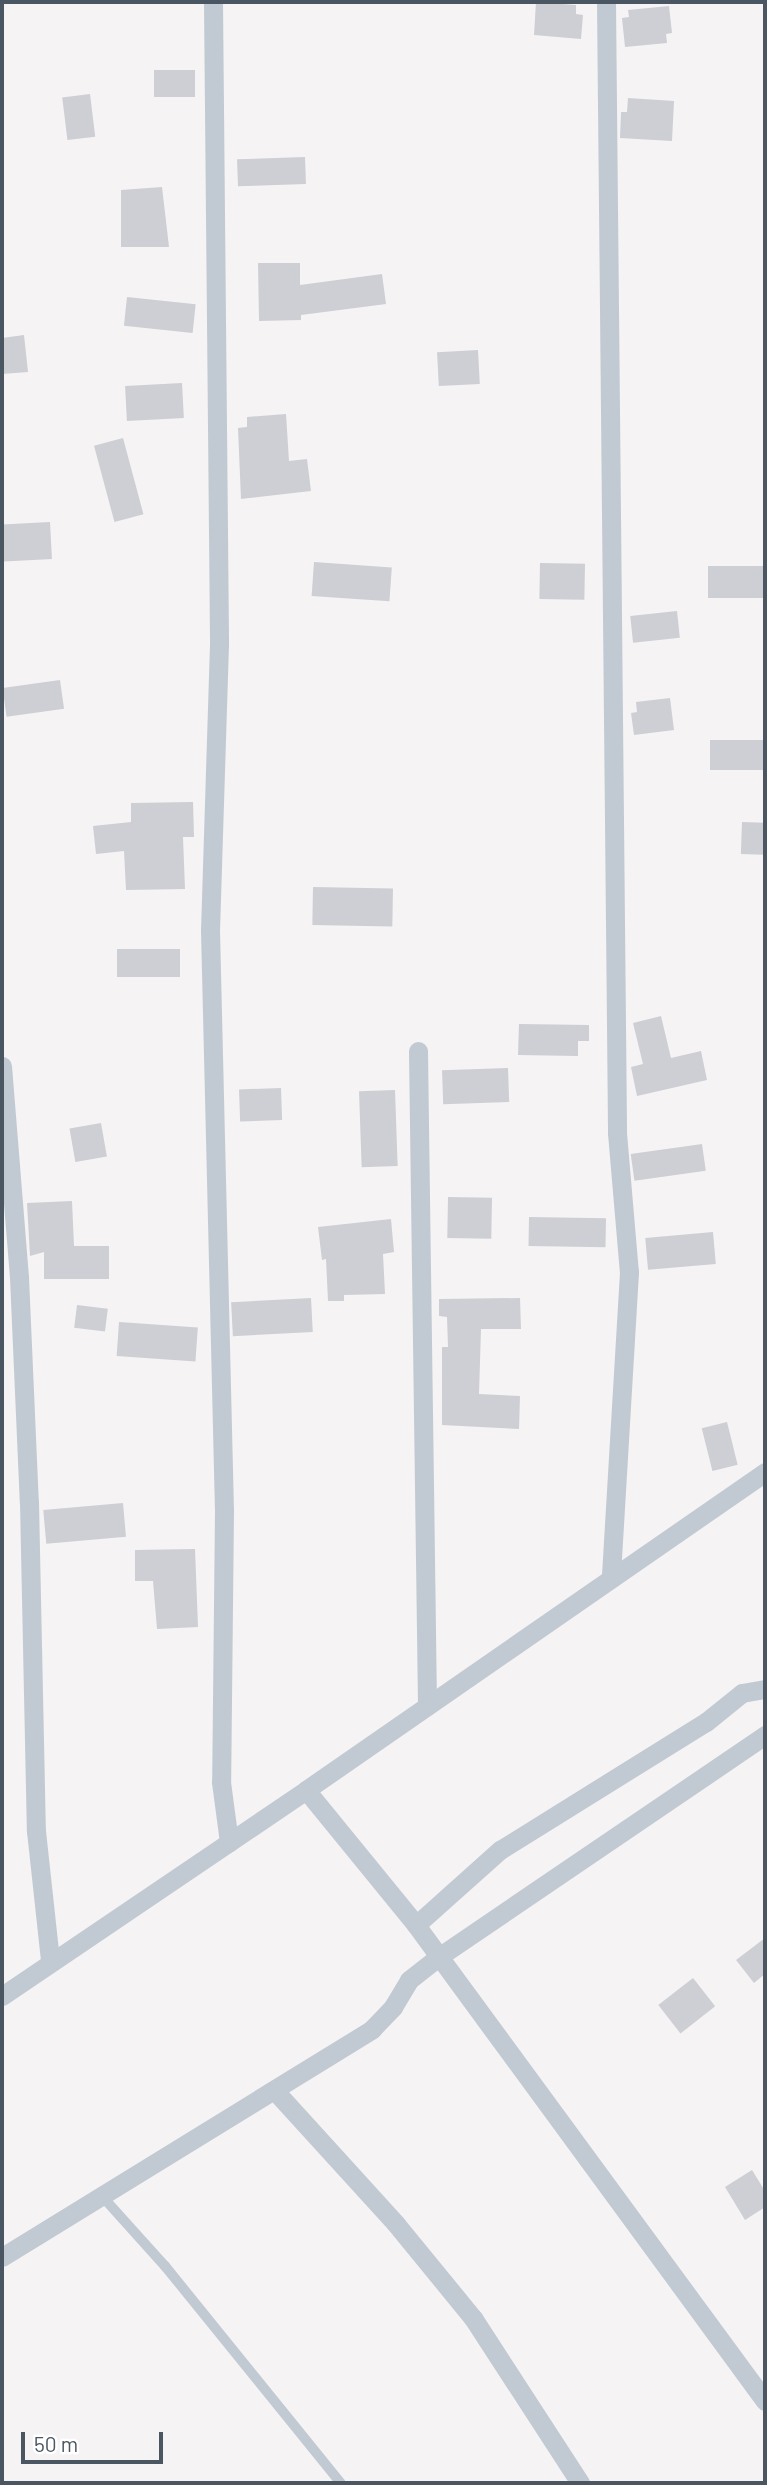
<!DOCTYPE html>
<style>
body{margin:0}
#map{position:relative;width:767px;height:2485px;overflow:hidden;background:#f5f3f3;font-family:Barlow,sans-serif}
div>[style]{position:absolute}
.building>*{inset:0;background:#cdcfd5;transform-origin:0 0}
.lane>*{height:10px;margin:-5px;padding:0 5px;transform-origin:5px;border-radius:5px;background:#c1cad2}
.street>*{height:19px;margin:-9.5px;padding:0 9.5px;transform-origin:9.5px;border-radius:9.5px;background:#c1cad2}
span{translate:-50% -50%;white-space:nowrap;text-align:center;line-height:1.15;-webkit-text-stroke:6px #fff;paint-order:stroke}
.frame{position:absolute;inset:0;border:4px solid #4a5661;pointer-events:none}
.scale{position:absolute;left:21px;top:2432px;width:142px;height:32px;box-sizing:border-box;border:4px solid #4a5661;border-top:0;padding-left:9px;font-size:21px;line-height:24px;white-space:nowrap;color:#4a5661;-webkit-text-stroke:5px #fff;paint-order:stroke}
</style>
<div id="map">
<div class="building">
<i style="clip-path:polygon(536px 2px,576px 5px,576px 14px,583px 15px,581px 39px,534px 35px)"></i>
<i style="clip-path:polygon(669px 6px,672px 33px,666px 34px,667px 43px,625px 47px,622px 18px,629px 17px,628px 10px)"></i>
<i style="left:195px;top:70px;width:27px;height:41px;rotate:90deg"></i>
<i style="left:90px;top:94px;width:43px;height:28px;rotate:83deg"></i>
<i style="clip-path:polygon(628px 98px,674px 101px,672px 141px,620px 138px,621px 112px,627px 112px)"></i>
<i style="left:305px;top:157px;width:27px;height:68px;rotate:88deg"></i>
<i style="clip-path:polygon(162px 187px,169px 247px,121px 247px,121px 190px)"></i>
<i style="clip-path:polygon(258px 263px,300px 263px,300px 285px,382px 274px,386px 304px,301px 315px,301px 320px,259px 321px)"></i>
<i style="left:127px;top:297px;width:69px;height:29px;rotate:6deg"></i>
<i style="clip-path:polygon(24px 335px,28px 372px,2px 374px,2px 338px)"></i>
<i style="left:478px;top:350px;width:34px;height:41px;rotate:87deg"></i>
<i style="left:182px;top:383px;width:35px;height:57px;rotate:87deg"></i>
<i style="clip-path:polygon(286px 414px,289px 461px,307px 459px,311px 491px,241px 499px,238px 428px,247px 427px,247px 417px)"></i>
<i style="left:123px;top:438px;width:79px;height:30px;rotate:75deg"></i>
<i style="left:50px;top:522px;width:37px;height:48px;rotate:87deg"></i>
<i style="left:314px;top:562px;width:78px;height:34px;rotate:4deg"></i>
<i style="left:540px;top:563px;width:45px;height:36px;rotate:1deg"></i>
<i style="left:708px;top:566px;width:57px;height:32px"></i>
<i style="left:677px;top:611px;width:27px;height:47px;rotate:84deg"></i>
<i style="left:60px;top:680px;width:29px;height:58px;rotate:82deg"></i>
<i style="clip-path:polygon(670px 698px,674px 730px,634px 735px,631px 713px,637px 712px,636px 702px)"></i>
<i style="left:765px;top:740px;width:30px;height:55px;rotate:90deg"></i>
<i style="clip-path:polygon(193px 802px,194px 837px,183px 837px,185px 889px,126px 890px,124px 851px,96px 854px,93px 826px,131px 822px,131px 803px)"></i>
<i style="left:742px;top:822px;width:23px;height:32px;rotate:2deg"></i>
<i style="left:313px;top:887px;width:80px;height:38px;rotate:1deg"></i>
<i style="left:117px;top:949px;width:63px;height:28px"></i>
<i style="clip-path:polygon(661px 1016px,671px 1058px,701px 1051px,707px 1080px,637px 1096px,631px 1067px,643px 1064px,633px 1023px)"></i>
<i style="clip-path:polygon(519px 1024px,589px 1025px,589px 1041px,578px 1041px,578px 1056px,518px 1055px)"></i>
<i style="left:508px;top:1068px;width:34px;height:66px;rotate:88deg"></i>
<i style="left:281px;top:1088px;width:32px;height:42px;rotate:88deg"></i>
<i style="left:395px;top:1090px;width:76px;height:36px;rotate:88deg"></i>
<i style="left:101px;top:1123px;width:34px;height:32px;rotate:80deg"></i>
<i style="left:702px;top:1144px;width:27px;height:72px;rotate:82deg"></i>
<i style="left:448px;top:1197px;width:44px;height:41px;rotate:1deg"></i>
<i style="clip-path:polygon(72px 1201px,74px 1246px,109px 1246px,109px 1279px,44px 1279px,44px 1252px,30px 1256px,27px 1203px)"></i>
<i style="left:529px;top:1217px;width:77px;height:29px;rotate:1deg"></i>
<i style="clip-path:polygon(391px 1219px,394px 1252px,383px 1254px,385px 1294px,344px 1295px,344px 1301px,328px 1301px,326px 1259px,322px 1260px,318px 1227px)"></i>
<i style="left:713px;top:1232px;width:32px;height:68px;rotate:85deg"></i>
<i style="left:311px;top:1298px;width:34px;height:80px;rotate:87deg"></i>
<i style="clip-path:polygon(520px 1298px,521px 1329px,481px 1329px,479px 1394px,520px 1396px,519px 1429px,442px 1425px,442px 1347px,448px 1347px,447px 1317px,439px 1316px,439px 1299px)"></i>
<i style="left:77px;top:1305px;width:31px;height:23px;rotate:7deg"></i>
<i style="left:119px;top:1322px;width:79px;height:34px;rotate:4deg"></i>
<i style="left:727px;top:1422px;width:44px;height:26px;rotate:76deg"></i>
<i style="left:123px;top:1503px;width:34px;height:80px;rotate:85deg"></i>
<i style="clip-path:polygon(195px 1549px,198px 1627px,157px 1629px,153px 1581px,135px 1581px,135px 1550px)"></i>
<i style="clip-path:polygon(765px 1938px,765px 1974px,754px 1983px,736px 1960px)"></i>
<i style="left:693px;top:1978px;width:36px;height:44px;rotate:52deg"></i>
<i style="clip-path:polygon(752px 2170px,765px 2191px,765px 2207px,745px 2220px,725px 2187px)"></i>
</div>
<div class="lane">
<i style="left:101px;top:2195px;width:96px;rotate:48deg"></i>
<i style="left:165px;top:2266px;width:279px;rotate:51deg"></i>
</div>
<div class="street">
<i style="left:213px;top:2px;width:642px;rotate:89.46deg"></i>
<i style="left:219px;top:644px;width:286px;rotate:91.8deg"></i>
<i style="left:210px;top:930px;width:580px;rotate:88.62deg"></i>
<i style="left:224px;top:1510px;width:272px;rotate:90.6deg"></i>
<i style="left:221px;top:1782px;width:61px;rotate:82.4deg"></i>
<i style="left:606px;top:2px;width:1131px;rotate:89.44deg"></i>
<i style="left:617px;top:1133px;width:140px;rotate:85.1deg"></i>
<i style="left:629px;top:1272px;width:307px;rotate:93.4deg"></i>
<i style="left:418px;top:1051px;width:655px;rotate:89.21deg"></i>
<i style="left:2px;top:1066px;width:212px;rotate:85.4deg"></i>
<i style="left:19px;top:1277px;width:225px;rotate:87.5deg"></i>
<i style="left:29px;top:1502px;width:329px;rotate:88.8deg"></i>
<i style="left:36px;top:1831px;width:130px;rotate:83.8deg"></i>
<i style="left:306px;top:1790px;width:558px;rotate:-34.71deg"></i>
<i style="left:416px;top:1925px;width:113px;rotate:-41.8deg"></i>
<i style="left:500px;top:1850px;width:243px;rotate:-31.9deg"></i>
<i style="left:706px;top:1722px;width:46px;rotate:-38.9deg"></i>
<i style="left:742px;top:1693px;width:23px;rotate:-10deg"></i>
<i style="left:2px;top:1996px;width:367px;rotate:-34.1deg"></i>
<i style="left:306px;top:1790px;width:174px;rotate:50.8deg"></i>
<i style="left:416px;top:1925px;width:590px;rotate:53.75deg"></i>
<i style="left:276px;top:2092px;width:178px;rotate:47.7deg"></i>
<i style="left:396px;top:2224px;width:122px;rotate:50.7deg"></i>
<i style="left:473px;top:2318px;width:197px;rotate:57deg"></i>
<i style="left:2px;top:2257px;width:435px;rotate:-31.6deg"></i>
<i style="left:372px;top:2029px;width:30px;rotate:-46deg"></i>
<i style="left:393px;top:2007px;width:31px;rotate:-59deg"></i>
<i style="left:409px;top:1980px;width:36px;rotate:-38deg"></i>
<i style="left:437px;top:1958px;width:397px;rotate:-34.2deg"></i>
</div>
<div class="frame"></div>
<div class="scale">50 m</div>
</div>
